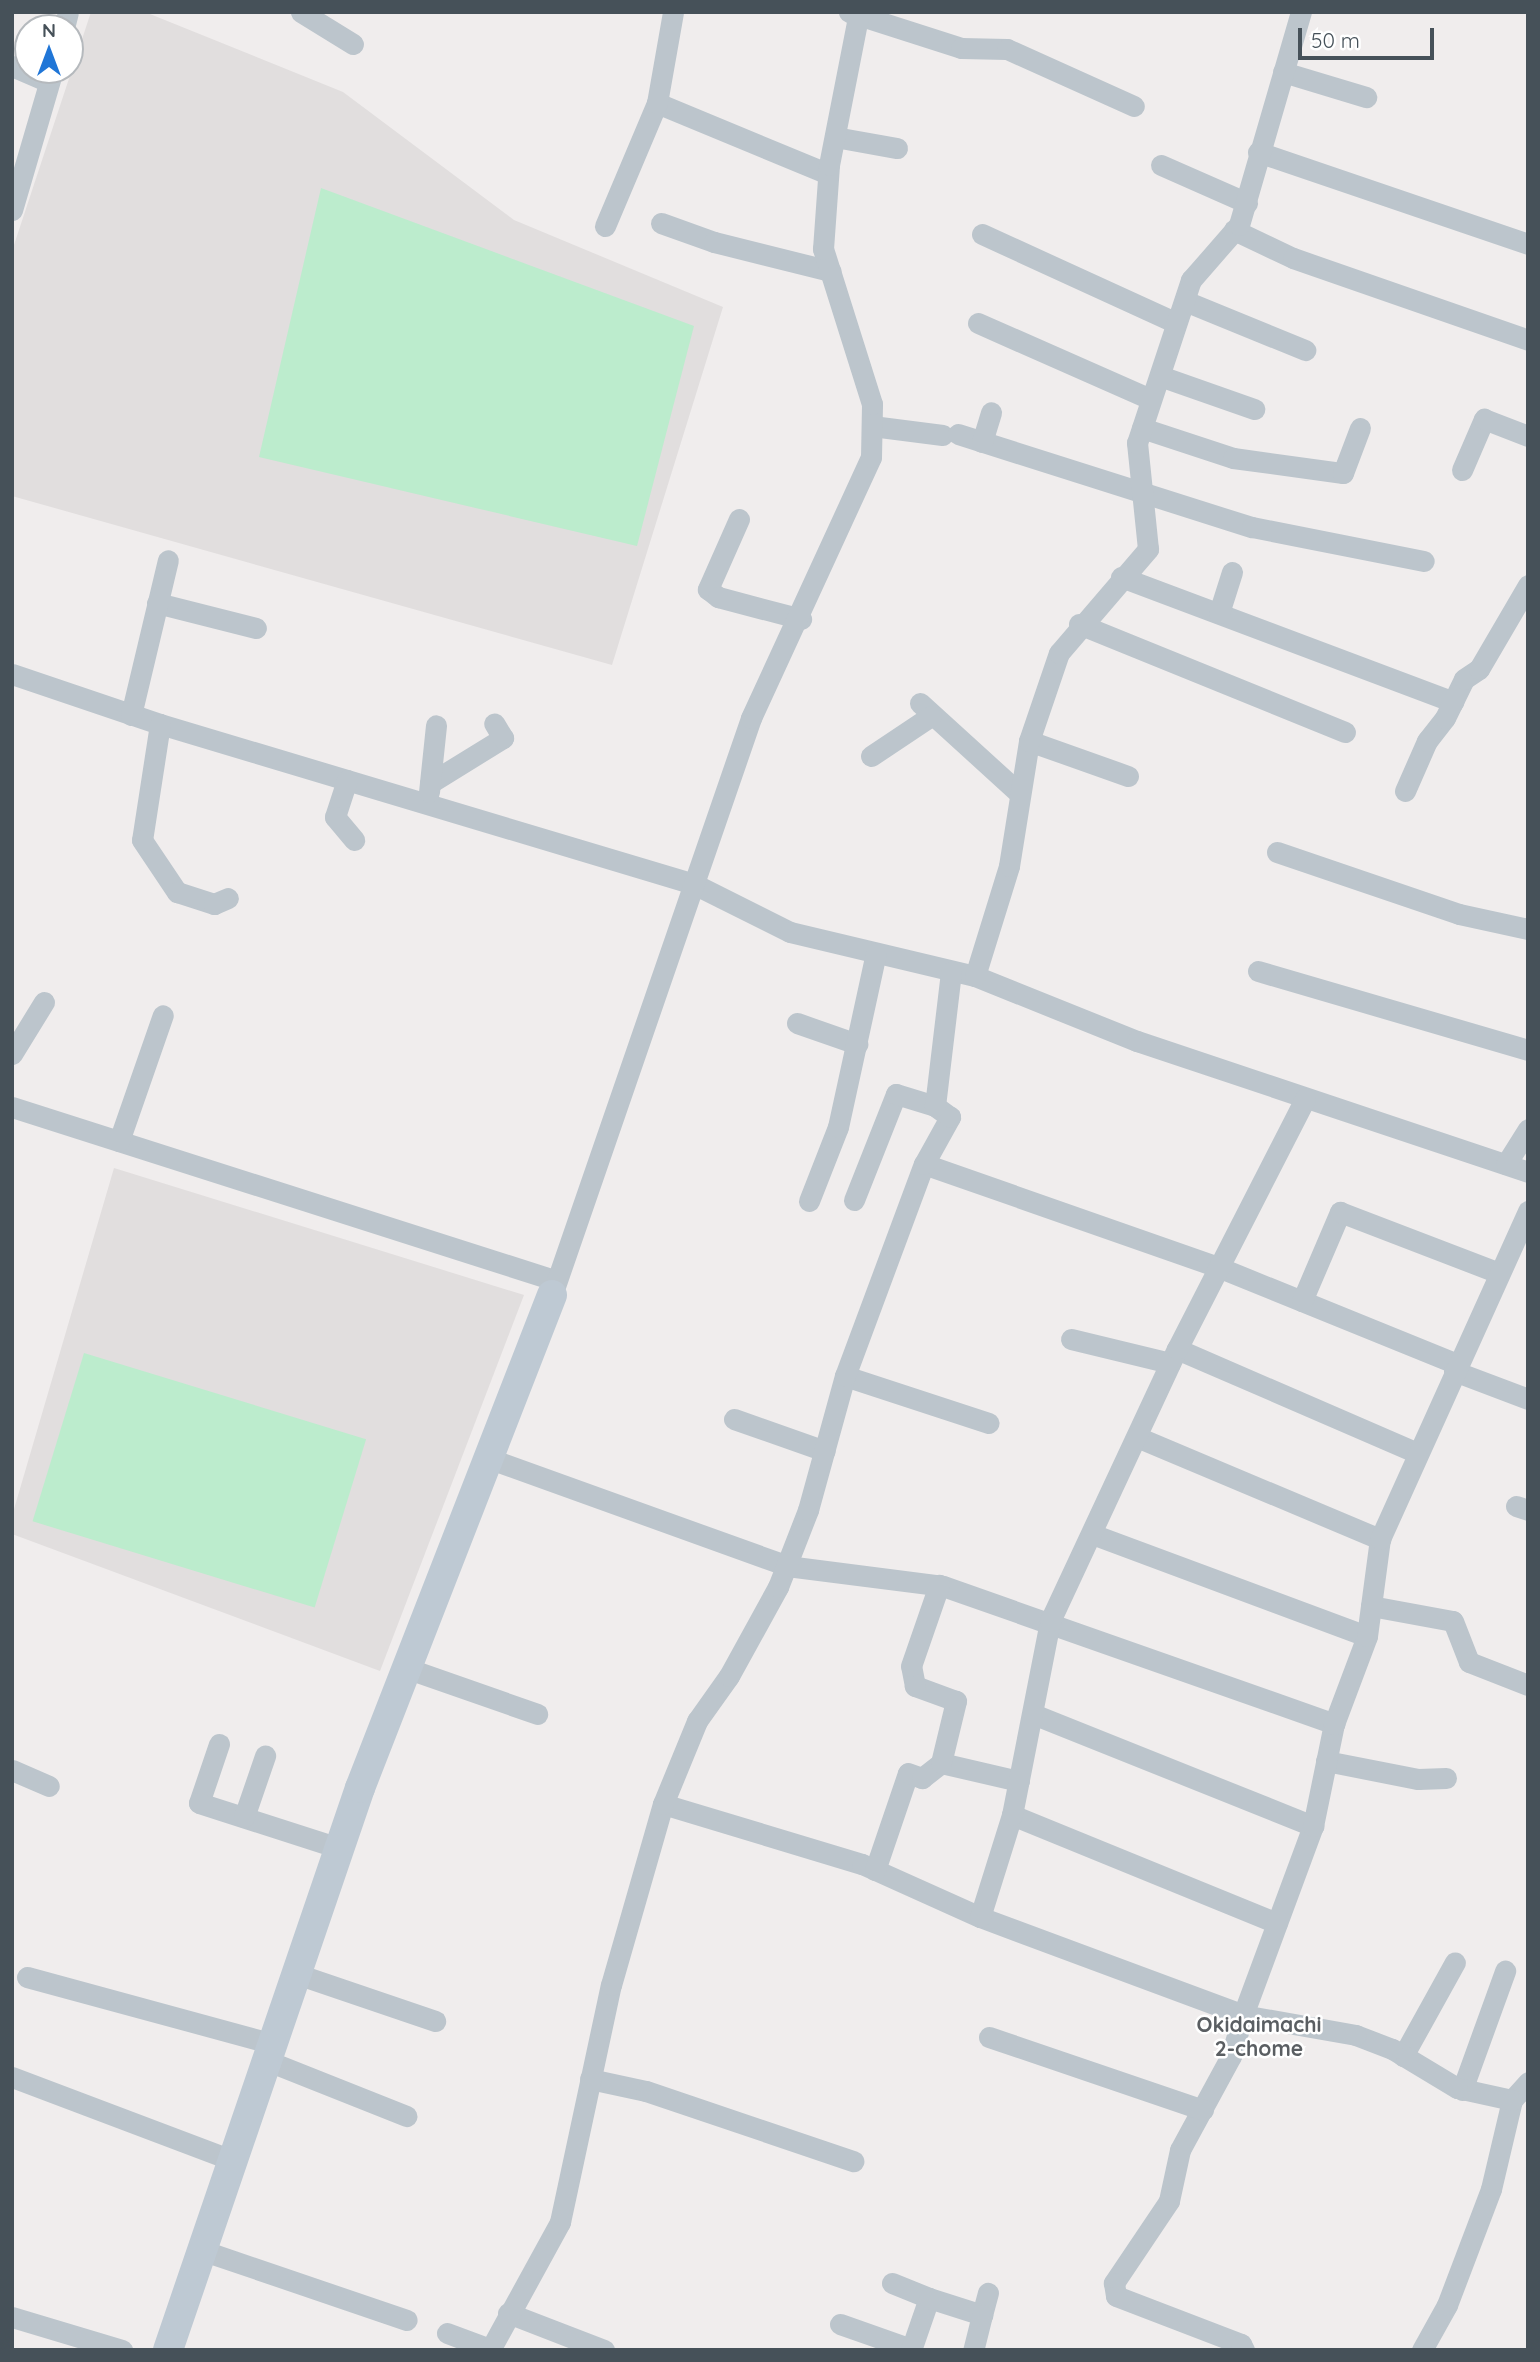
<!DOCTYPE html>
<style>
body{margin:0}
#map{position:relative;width:1540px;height:2362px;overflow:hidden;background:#f0eded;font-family:Quicksand,sans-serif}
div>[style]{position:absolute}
.education>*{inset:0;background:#e1dede}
.green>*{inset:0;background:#bceccd;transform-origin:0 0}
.street>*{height:21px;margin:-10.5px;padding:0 10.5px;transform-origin:10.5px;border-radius:10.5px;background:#bcc5cc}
.secondary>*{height:30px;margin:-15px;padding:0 15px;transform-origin:15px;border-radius:15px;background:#bec9d3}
span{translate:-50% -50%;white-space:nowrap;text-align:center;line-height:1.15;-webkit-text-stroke:5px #fff;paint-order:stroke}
.neighbourhood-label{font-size:21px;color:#5a5e62;font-weight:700}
.frame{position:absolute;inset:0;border:14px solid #465159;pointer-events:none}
.north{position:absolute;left:14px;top:14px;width:70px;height:70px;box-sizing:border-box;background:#fff;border:2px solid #b5b9bd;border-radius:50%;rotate:0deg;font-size:19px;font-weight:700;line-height:28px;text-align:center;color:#465159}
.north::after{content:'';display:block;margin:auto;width:24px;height:32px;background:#2076d7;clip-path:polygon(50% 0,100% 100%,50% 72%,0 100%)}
.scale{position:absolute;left:1298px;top:28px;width:136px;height:32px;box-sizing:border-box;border:4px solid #465159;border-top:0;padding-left:9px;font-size:21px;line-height:24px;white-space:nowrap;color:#465159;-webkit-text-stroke:5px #fff;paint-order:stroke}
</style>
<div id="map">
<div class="education">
<i style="clip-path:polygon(91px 12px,145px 12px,343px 92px,514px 220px,723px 307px,612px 665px,12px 496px,12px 251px)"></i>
<i style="clip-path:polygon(114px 1168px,524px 1295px,380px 1671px,12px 1534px,12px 1516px)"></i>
</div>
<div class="green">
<i style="clip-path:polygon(321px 188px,694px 326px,637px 546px,259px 457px)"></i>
<i style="left:84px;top:1353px;width:295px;height:176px;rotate:17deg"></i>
</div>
<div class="street">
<i style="left:301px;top:12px;width:61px;rotate:31.6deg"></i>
<i style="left:849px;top:12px;width:118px;rotate:17.8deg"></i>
<i style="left:961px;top:48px;width:46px;rotate:1.2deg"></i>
<i style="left:1007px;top:49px;width:139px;rotate:24.2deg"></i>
<i style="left:64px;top:28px;width:16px;rotate:-76deg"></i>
<i style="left:12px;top:66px;width:40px;rotate:23.4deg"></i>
<i style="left:1283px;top:72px;width:87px;rotate:16.8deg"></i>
<i style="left:657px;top:103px;width:185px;rotate:22.5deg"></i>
<i style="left:835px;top:137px;width:63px;rotate:10.1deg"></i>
<i style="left:1258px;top:152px;width:285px;rotate:18.8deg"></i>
<i style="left:1161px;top:165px;width:94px;rotate:23.8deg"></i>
<i style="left:12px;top:210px;width:146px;rotate:-73.7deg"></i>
<i style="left:661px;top:223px;width:56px;rotate:19.7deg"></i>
<i style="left:714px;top:242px;width:120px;rotate:14deg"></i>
<i style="left:605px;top:226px;width:134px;rotate:-67.1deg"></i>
<i style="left:657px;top:103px;width:92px;rotate:-80deg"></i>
<i style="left:1234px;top:230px;width:65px;rotate:25.4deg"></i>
<i style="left:1293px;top:258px;width:249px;rotate:19.2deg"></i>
<i style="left:982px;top:234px;width:213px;rotate:24.6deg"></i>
<i style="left:1185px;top:301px;width:130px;rotate:22.2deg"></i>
<i style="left:978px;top:323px;width:188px;rotate:23.8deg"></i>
<i style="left:1160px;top:376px;width:100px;rotate:19.3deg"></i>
<i style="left:872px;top:426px;width:71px;rotate:7.3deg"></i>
<i style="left:1142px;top:428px;width:96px;rotate:18.2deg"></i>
<i style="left:1233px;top:458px;width:111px;rotate:7.8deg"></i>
<i style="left:1343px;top:473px;width:48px;rotate:-69.3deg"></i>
<i style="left:958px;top:434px;width:308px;rotate:17.6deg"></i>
<i style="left:1252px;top:527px;width:175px;rotate:11.2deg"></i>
<i style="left:982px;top:442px;width:31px;rotate:-73deg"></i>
<i style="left:1462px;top:470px;width:56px;rotate:-66.7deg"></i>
<i style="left:1484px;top:419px;width:47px;rotate:21.1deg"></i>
<i style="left:739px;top:519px;width:77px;rotate:113.9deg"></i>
<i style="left:708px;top:589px;width:13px;rotate:39deg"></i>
<i style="left:718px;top:597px;width:86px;rotate:14.8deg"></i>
<i style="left:1121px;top:577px;width:355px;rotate:20.6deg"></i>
<i style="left:157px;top:603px;width:102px;rotate:14.2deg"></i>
<i style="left:1219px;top:613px;width:43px;rotate:-72.4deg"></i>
<i style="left:1079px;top:624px;width:287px;rotate:22.1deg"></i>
<i style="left:12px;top:674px;width:156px;rotate:18.7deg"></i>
<i style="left:160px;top:724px;width:557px;rotate:16.68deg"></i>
<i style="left:694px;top:884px;width:107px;rotate:26.6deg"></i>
<i style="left:790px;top:932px;width:190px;rotate:13.4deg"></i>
<i style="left:975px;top:976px;width:175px;rotate:21.9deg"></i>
<i style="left:1137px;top:1041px;width:412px;rotate:18.5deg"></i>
<i style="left:920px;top:703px;width:134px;rotate:42.3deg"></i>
<i style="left:131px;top:715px;width:159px;rotate:-76.6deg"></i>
<i style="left:160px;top:724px;width:117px;rotate:98.8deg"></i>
<i style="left:142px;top:840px;width:63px;rotate:56.1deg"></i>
<i style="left:177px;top:892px;width:39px;rotate:18deg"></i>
<i style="left:214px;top:904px;width:15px;rotate:-23deg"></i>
<i style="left:1029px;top:741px;width:105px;rotate:19.5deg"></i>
<i style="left:871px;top:756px;width:72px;rotate:-33.7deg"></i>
<i style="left:347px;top:780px;width:39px;rotate:108deg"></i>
<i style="left:335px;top:817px;width:30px;rotate:50deg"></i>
<i style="left:430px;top:783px;width:86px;rotate:-31.7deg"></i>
<i style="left:503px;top:738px;width:17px;rotate:-121deg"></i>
<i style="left:1405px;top:791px;width:55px;rotate:-66.3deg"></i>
<i style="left:1427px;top:741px;width:29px;rotate:-52deg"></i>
<i style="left:1445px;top:718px;width:43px;rotate:-64deg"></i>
<i style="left:1464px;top:679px;width:18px;rotate:-34deg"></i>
<i style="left:1479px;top:669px;width:97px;rotate:-59.7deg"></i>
<i style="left:429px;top:792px;width:67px;rotate:-84deg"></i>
<i style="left:1277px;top:852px;width:192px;rotate:18.8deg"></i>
<i style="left:1459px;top:914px;width:71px;rotate:12.3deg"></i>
<i style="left:1258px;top:971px;width:281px;rotate:16.3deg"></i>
<i style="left:975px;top:976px;width:115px;rotate:-72.8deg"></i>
<i style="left:1009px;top:866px;width:127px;rotate:-80.9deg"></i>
<i style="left:1029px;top:741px;width:93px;rotate:-71.2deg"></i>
<i style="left:1059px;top:653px;width:137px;rotate:-49.4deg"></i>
<i style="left:1148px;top:549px;width:107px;rotate:-95.9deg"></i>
<i style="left:1137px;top:443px;width:172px;rotate:-71.7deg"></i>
<i style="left:1191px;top:280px;width:73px;rotate:-48.9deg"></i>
<i style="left:1239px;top:225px;width:222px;rotate:-73.8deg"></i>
<i style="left:797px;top:1023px;width:64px;rotate:19.3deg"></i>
<i style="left:12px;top:1054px;width:61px;rotate:-58.4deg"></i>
<i style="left:12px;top:1107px;width:569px;rotate:17.7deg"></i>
<i style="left:119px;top:1141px;width:133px;rotate:-70.8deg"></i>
<i style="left:924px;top:1164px;width:312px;rotate:19.3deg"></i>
<i style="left:1218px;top:1267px;width:258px;rotate:22.1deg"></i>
<i style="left:1506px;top:1164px;width:41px;rotate:-57.8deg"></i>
<i style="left:854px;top:1200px;width:114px;rotate:-68.4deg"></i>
<i style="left:896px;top:1094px;width:41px;rotate:17.1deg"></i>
<i style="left:809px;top:1201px;width:79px;rotate:-68.6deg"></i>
<i style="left:838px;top:1127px;width:178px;rotate:-77.7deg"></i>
<i style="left:552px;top:1295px;width:610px;rotate:-70.97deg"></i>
<i style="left:751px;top:718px;width:287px;rotate:-65.3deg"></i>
<i style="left:871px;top:457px;width:53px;rotate:-88.9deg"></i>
<i style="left:872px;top:404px;width:163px;rotate:-107.5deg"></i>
<i style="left:823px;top:249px;width:84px;rotate:-85.9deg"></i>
<i style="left:829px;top:165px;width:156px;rotate:-78.9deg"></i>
<i style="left:1302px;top:1301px;width:97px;rotate:-66.9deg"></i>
<i style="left:1340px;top:1212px;width:170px;rotate:21deg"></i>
<i style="left:1071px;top:1339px;width:102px;rotate:13.6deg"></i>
<i style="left:1177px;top:1349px;width:259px;rotate:23.4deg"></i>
<i style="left:1454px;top:1371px;width:79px;rotate:20.7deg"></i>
<i style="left:845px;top:1376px;width:151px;rotate:18.1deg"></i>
<i style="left:734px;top:1419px;width:96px;rotate:19.4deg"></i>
<i style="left:1137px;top:1437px;width:264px;rotate:22.8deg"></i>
<i style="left:485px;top:1457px;width:321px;rotate:19.8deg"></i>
<i style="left:787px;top:1566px;width:157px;rotate:7.3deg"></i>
<i style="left:943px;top:1586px;width:415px;rotate:19.4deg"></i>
<i style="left:1516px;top:1506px;width:13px;rotate:18deg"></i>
<i style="left:1092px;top:1534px;width:293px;rotate:20.4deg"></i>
<i style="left:1371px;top:1606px;width:83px;rotate:10.4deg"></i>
<i style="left:1453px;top:1621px;width:44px;rotate:68.7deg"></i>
<i style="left:1469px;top:1662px;width:63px;rotate:21.3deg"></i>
<i style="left:406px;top:1668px;width:139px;rotate:19.3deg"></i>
<i style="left:1033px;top:1714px;width:302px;rotate:21.8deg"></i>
<i style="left:219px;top:1744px;width:62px;rotate:108.7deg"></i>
<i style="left:199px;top:1803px;width:147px;rotate:17.8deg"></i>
<i style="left:1326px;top:1761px;width:94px;rotate:11.1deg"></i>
<i style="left:1418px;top:1779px;width:28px;rotate:-2deg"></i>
<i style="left:941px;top:1763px;width:80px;rotate:13deg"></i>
<i style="left:12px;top:1770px;width:40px;rotate:23.4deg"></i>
<i style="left:663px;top:1804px;width:208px;rotate:16.8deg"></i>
<i style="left:862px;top:1864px;width:129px;rotate:24.2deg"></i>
<i style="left:980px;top:1917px;width:281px;rotate:20.4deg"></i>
<i style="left:1243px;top:2015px;width:43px;rotate:106.3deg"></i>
<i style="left:1231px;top:2056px;width:107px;rotate:118.5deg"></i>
<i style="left:1180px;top:2150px;width:52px;rotate:102.2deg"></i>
<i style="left:1169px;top:2201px;width:99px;rotate:123.9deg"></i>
<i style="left:1114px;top:2283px;width:13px;rotate:81deg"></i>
<i style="left:1116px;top:2296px;width:134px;rotate:21deg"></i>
<i style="left:1241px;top:2344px;width:7px;rotate:63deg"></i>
<i style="left:1012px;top:1815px;width:286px;rotate:22.2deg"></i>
<i style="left:244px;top:1817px;width:65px;rotate:-71deg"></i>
<i style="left:875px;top:1870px;width:102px;rotate:-71.2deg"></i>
<i style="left:908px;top:1773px;width:15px;rotate:20deg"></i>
<i style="left:922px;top:1778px;width:24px;rotate:-38deg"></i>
<i style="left:941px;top:1763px;width:64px;rotate:-76.4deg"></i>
<i style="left:956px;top:1701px;width:44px;rotate:-159.9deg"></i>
<i style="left:915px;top:1686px;width:20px;rotate:-101deg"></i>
<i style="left:911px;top:1666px;width:86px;rotate:-70.9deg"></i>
<i style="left:980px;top:1917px;width:107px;rotate:-72.6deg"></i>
<i style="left:1012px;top:1815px;width:198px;rotate:-78.9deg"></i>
<i style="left:1050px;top:1621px;width:300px;rotate:-65deg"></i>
<i style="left:1177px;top:1349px;width:281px;rotate:-62.9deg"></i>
<i style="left:297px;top:1974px;width:146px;rotate:18.8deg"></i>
<i style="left:27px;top:1977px;width:255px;rotate:15.2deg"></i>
<i style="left:989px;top:2037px;width:226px;rotate:18.8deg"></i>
<i style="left:1403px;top:2056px;width:107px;rotate:-61deg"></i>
<i style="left:268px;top:2061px;width:149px;rotate:21.7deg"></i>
<i style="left:12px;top:2077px;width:237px;rotate:20.7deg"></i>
<i style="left:590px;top:2079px;width:57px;rotate:12.1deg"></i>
<i style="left:646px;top:2091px;width:219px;rotate:18.7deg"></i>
<i style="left:1462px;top:2090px;width:127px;rotate:-70.1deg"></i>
<i style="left:1512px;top:2100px;width:24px;rotate:-48deg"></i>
<i style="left:204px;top:2251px;width:214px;rotate:18.8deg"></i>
<i style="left:892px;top:2283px;width:40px;rotate:22deg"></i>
<i style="left:508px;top:2313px;width:103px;rotate:21.1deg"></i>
<i style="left:982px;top:2315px;width:23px;rotate:-75deg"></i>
<i style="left:12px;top:2317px;width:115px;rotate:16.7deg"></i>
<i style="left:840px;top:2324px;width:75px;rotate:19.4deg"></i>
<i style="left:447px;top:2333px;width:46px;rotate:20.4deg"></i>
<i style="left:490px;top:2350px;width:146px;rotate:-61.3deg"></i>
<i style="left:560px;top:2222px;width:242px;rotate:-77.9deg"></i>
<i style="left:611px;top:1985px;width:188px;rotate:-74deg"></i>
<i style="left:663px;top:1804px;width:90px;rotate:-67.7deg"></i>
<i style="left:697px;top:1721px;width:55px;rotate:-54.6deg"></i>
<i style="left:729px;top:1676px;width:102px;rotate:-61.2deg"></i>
<i style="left:778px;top:1587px;width:83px;rotate:-68.7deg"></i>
<i style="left:808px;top:1510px;width:139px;rotate:-74.6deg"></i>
<i style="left:845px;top:1376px;width:226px;rotate:-69.6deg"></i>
<i style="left:924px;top:1164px;width:54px;rotate:-61deg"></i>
<i style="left:950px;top:1117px;width:19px;rotate:-144deg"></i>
<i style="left:935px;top:1106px;width:135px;rotate:-83.2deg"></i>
<i style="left:911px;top:2350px;width:55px;rotate:-70.9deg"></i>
<i style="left:929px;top:2298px;width:56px;rotate:17.8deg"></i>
<i style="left:982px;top:2315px;width:36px;rotate:104deg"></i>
<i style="left:1422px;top:2350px;width:51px;rotate:-60.9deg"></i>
<i style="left:1447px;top:2305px;width:124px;rotate:-69.2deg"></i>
<i style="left:1491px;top:2189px;width:91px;rotate:-76.7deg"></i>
<i style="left:1512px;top:2100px;width:56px;rotate:-167.7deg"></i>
<i style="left:1457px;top:2088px;width:76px;rotate:-149deg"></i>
<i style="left:1392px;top:2049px;width:39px;rotate:-159deg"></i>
<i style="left:1356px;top:2035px;width:115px;rotate:-170deg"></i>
<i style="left:1243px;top:2015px;width:202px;rotate:-69.7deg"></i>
<i style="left:1313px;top:1826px;width:104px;rotate:-78.4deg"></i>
<i style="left:1334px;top:1724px;width:94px;rotate:-69.4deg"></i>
<i style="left:1367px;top:1636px;width:98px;rotate:-82.4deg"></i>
<i style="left:1380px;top:1539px;width:360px;rotate:-65.7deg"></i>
</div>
<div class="secondary">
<i style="left:168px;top:2350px;width:594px;rotate:-71.14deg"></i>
<i style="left:360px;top:1788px;width:529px;rotate:-68.72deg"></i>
</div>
<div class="neighbourhood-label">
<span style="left:1259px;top:2036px">Okidaimachi<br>2-chome</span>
</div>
<div class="frame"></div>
<div class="north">N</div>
<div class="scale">50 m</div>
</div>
